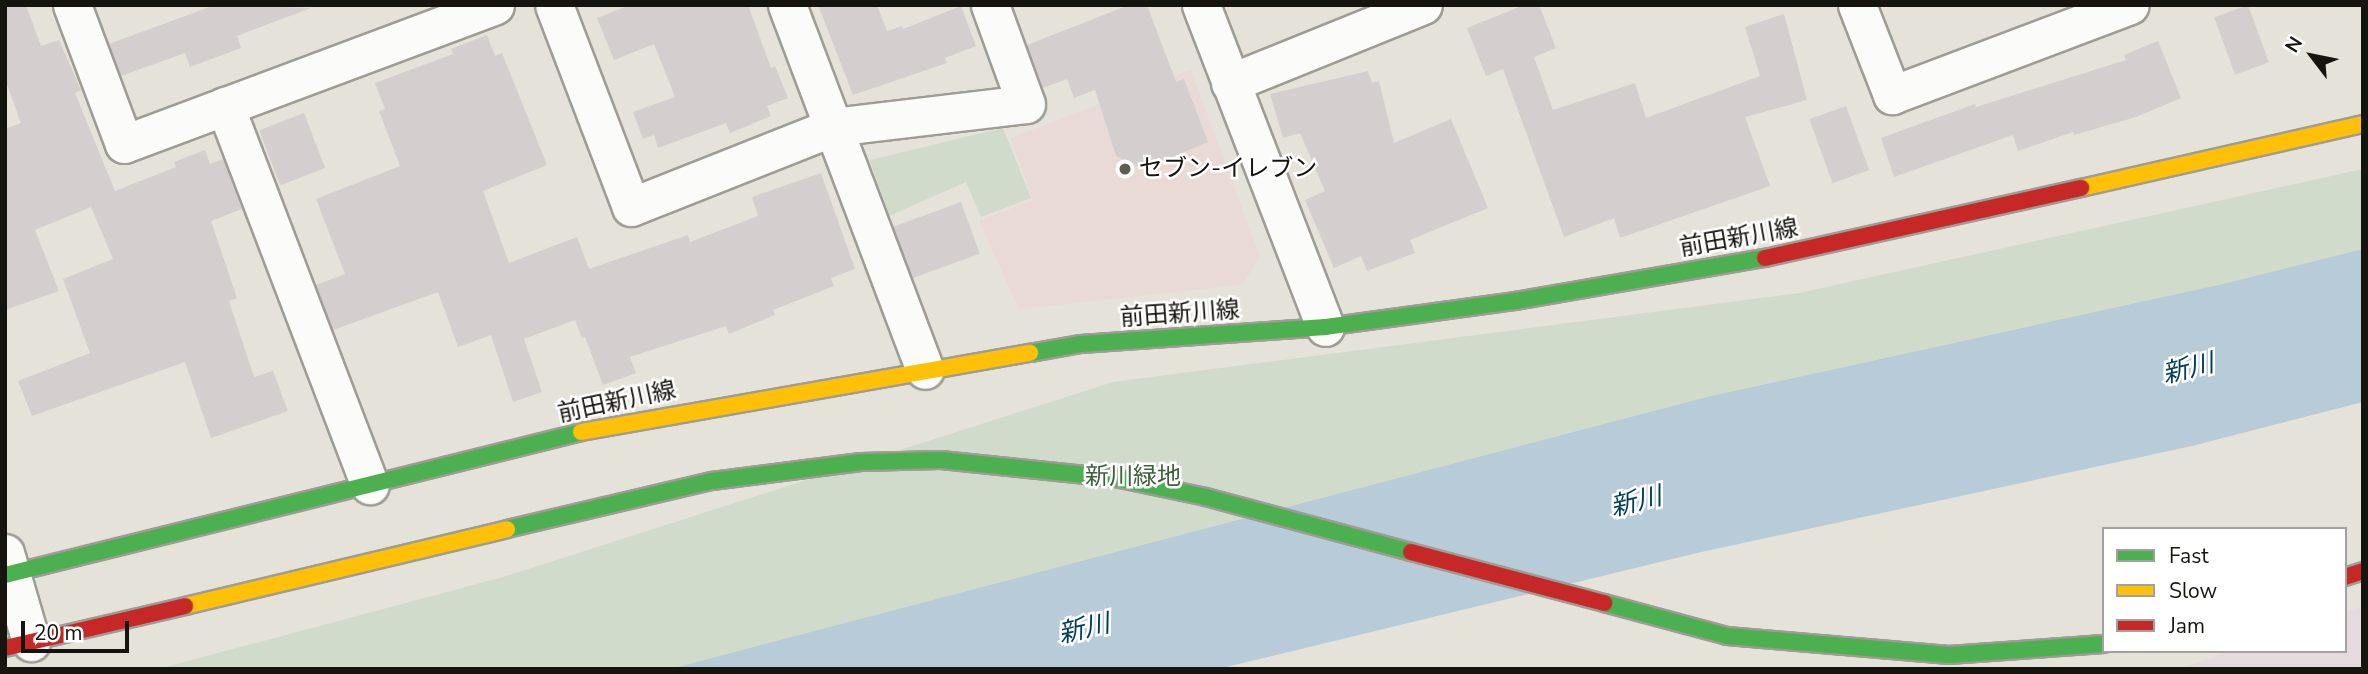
<!DOCTYPE html>
<meta charset="utf-8">
<style>
body{margin:0}
#map{position:relative;width:2368px;height:674px;overflow:hidden;background:#e5e2d9;font-family:"Nunito Sans","Noto Sans JP",sans-serif}
div>[style]{position:absolute}
.commercial>*{inset:0;background:#eadad6}
.education>*{inset:0;background:#e6dadf}
.green>*{inset:0;background:#d1dbcb}
.water>*{inset:0;background:#b7ccd8}
.building>*{inset:0;background:#d4cecf;transform-origin:0 0}
.roads{filter:drop-shadow(2px 0 #9e9c95) drop-shadow(-2px 0 #9e9c95) drop-shadow(0 2px #9e9c95) drop-shadow(0 -2px #9e9c95)}
.street>*{height:37px;margin:-18.5px;padding:0 18.5px;transform-origin:18.5px;border-radius:18.5px;background:#fbfbf9}
.fast>*{height:16px;margin:-8px;padding:0 8px;transform-origin:8px;border-radius:8px;background:#4caf50}
.slow>*{height:16px;margin:-8px;padding:0 8px;transform-origin:8px;border-radius:8px;background:#ffc107}
.jam>*{height:16px;margin:-8px;padding:0 8px;transform-origin:8px;border-radius:8px;background:#c62828}
.dots>*{width:19px;height:19px;translate:-50% -50%;box-sizing:border-box;border:4px solid #fff;border-radius:50%}
span{translate:-50% -50%;white-space:nowrap;text-align:center;line-height:1.15;-webkit-text-stroke:5px #fff;paint-order:stroke}
.poi-label{font-size:24px;color:#16140e}
.left{translate:0 -50%;text-align:left}
.street-label{font-size:24px;color:#16140e}
.park-label{font-size:24px;color:#3d6039}
.water-label{font-size:26px;color:#003d59;font-style:italic}
.frame{position:absolute;inset:0;border:7px solid #16140e;pointer-events:none}
.legend{position:absolute;left:2102px;top:527px;width:245px;height:126px;box-sizing:border-box;background:#fff;border:2px solid #a2a19f;margin:0;padding:9px 12px;list-style:none;font-size:21px;color:#16140e}
.legend li{display:flex;align-items:center;gap:14px;height:35px}
.legend b{width:35px;border:2px solid #a2a19f}
.north{position:absolute;left:2277px;top:21px;width:70px;height:70px;-webkit-text-stroke:5px #fff;paint-order:stroke;rotate:302deg;font-size:19px;font-weight:700;line-height:28px;text-align:center;color:#16140e}
.north::after{content:'';display:block;margin:auto;width:24px;height:32px;background:#16140e;clip-path:polygon(50% 0,100% 100%,50% 72%,0 100%)}
.scale{position:absolute;left:21px;top:621px;width:108px;height:32px;box-sizing:border-box;border:4px solid #16140e;border-top:0;padding-left:9px;font-size:21px;line-height:24px;white-space:nowrap;color:#16140e;-webkit-text-stroke:5px #fff;paint-order:stroke}
</style>
<div id="map">
<div class="commercial">
<i style="clip-path:polygon(1191px 70px,1260px 257px,1242px 285px,1019px 309px,979px 221px,1033px 200px,1010px 138px)"></i>
</div>
<div class="education">
<i style="clip-path:polygon(2363px 606px,2363px 669px,2180px 669px,2231px 651px,2345px 651px,2345px 612px)"></i>
</div>
<div class="green">
<i style="clip-path:polygon(1003px 128px,1031px 198px,981px 217px,966px 182px,889px 216px,870px 160px)"></i>
<i style="clip-path:polygon(2363px 169px,2363px 304px,772px 669px,158px 669px,503px 577px,1113px 382px,1799px 293px)"></i>
</div>
<div class="water">
<i style="clip-path:polygon(2363px 249px,2363px 402px,2192px 446px,1697px 553px,1218px 669px,670px 669px,1707px 397px,2223px 284px)"></i>
</div>
<div class="building">
<i style="clip-path:polygon(5px 5px,26px 5px,41px 46px,59px 40px,81px 90px,75px 93px,115px 191px,176px 167px,174px 162px,205px 150px,210px 164px,223px 159px,242px 209px,211px 221px,237px 298px,229px 301px,254px 377px,273px 371px,288px 411px,211px 438px,185px 362px,32px 416px,18px 381px,90px 353px,63px 279px,113px 259px,91px 207px,35px 230px,59px 291px,5px 310px,5px 129px,21px 123px,5px 79px)"></i>
<i style="clip-path:polygon(215px 5px,311px 8px,237px 36px,241px 48px,190px 67px,185px 53px,121px 76px,109px 44px)"></i>
<i style="clip-path:polygon(630px 5px,748px 5px,771px 68px,775px 66px,788px 98px,767px 106px,771px 116px,730px 133px,726px 123px,658px 148px,654px 135px,643px 139px,633px 112px,675px 97px,654px 44px,614px 60px,597px 18px)"></i>
<i style="clip-path:polygon(818px 5px,877px 5px,887px 31px,902px 26px,903px 29px,961px 6px,976px 46px,945px 58px,947px 63px,853px 95px)"></i>
<i style="clip-path:polygon(1129px 5px,1147px 5px,1176px 82px,1184px 79px,1208px 142px,1144px 169px,1116px 156px,1095px 90px,1074px 98px,1067px 79px,1043px 88px,1027px 45px)"></i>
<i style="clip-path:polygon(1524px 5px,1539px 5px,1556px 48px,1534px 57px,1553px 110px,1635px 83px,1646px 118px,1760px 76px,1745px 27px,1784px 14px,1807px 100px,1745px 117px,1770px 186px,1620px 238px,1614px 218px,1564px 237px,1503px 69px,1486px 76px,1467px 28px)"></i>
<i style="left:2248px;top:5px;width:61px;height:36px;rotate:70deg"></i>
<i style="clip-path:polygon(487px 35px,495px 56px,502px 53px,547px 165px,483px 191px,509px 263px,577px 237px,589px 269px,688px 235px,690px 242px,758px 216px,752px 197px,821px 173px,855px 269px,831px 278px,834px 286px,773px 310px,775px 315px,729px 334px,726px 326px,630px 357px,636px 373px,603px 385px,585px 337px,582px 338px,575px 320px,524px 339px,542px 392px,513px 402px,491px 335px,458px 347px,438px 292px,333px 330px,316px 285px,345px 274px,316px 199px,400px 166px,379px 111px,385px 109px,375px 83px,453px 54px,451px 49px)"></i>
<i style="clip-path:polygon(2158px 41px,2181px 98px,2136px 117px,2074px 135px,2073px 132px,2018px 151px,2013px 135px,1894px 177px,1881px 138px,1975px 104px,1976px 107px,2126px 60px,2124px 55px)"></i>
<i style="clip-path:polygon(1368px 71px,1372px 83px,1379px 81px,1394px 143px,1451px 119px,1488px 208px,1410px 240px,1415px 253px,1367px 271px,1361px 256px,1334px 268px,1305px 200px,1325px 191px,1300px 133px,1283px 138px,1270px 94px)"></i>
<i style="left:1846px;top:106px;width:68px;height:39px;rotate:70deg"></i>
<i style="left:304px;top:113px;width:59px;height:48px;rotate:69deg"></i>
<i style="left:961px;top:202px;width:55px;height:72px;rotate:70deg"></i>
</div>
<div class="roads">
<div class="street">
<i style="left:72px;top:5px;width:148px;rotate:69.5deg"></i>
<i style="left:124px;top:144px;width:396px;rotate:-20.5deg"></i>
<i style="left:554px;top:5px;width:216px;rotate:69.1deg"></i>
<i style="left:631px;top:207px;width:217px;rotate:-21.6deg"></i>
<i style="left:833px;top:127px;width:194px;rotate:-6.8deg"></i>
<i style="left:1026px;top:104px;width:105px;rotate:-110deg"></i>
<i style="left:787px;top:5px;width:390px;rotate:69.3deg"></i>
<i style="left:1201px;top:5px;width:345px;rotate:68.9deg"></i>
<i style="left:1857px;top:5px;width:97px;rotate:68.7deg"></i>
<i style="left:1892px;top:95px;width:254px;rotate:-20.7deg"></i>
<i style="left:1230px;top:83px;width:208px;rotate:-22deg"></i>
<i style="left:225px;top:106px;width:406px;rotate:69.1deg"></i>
<i style="left:5px;top:553px;width:93px;rotate:73.7deg"></i>
</div>
<div class="fast">
<i style="left:1030px;top:353px;width:52px;rotate:-10deg"></i>
<i style="left:1081px;top:344px;width:245px;rotate:-4deg"></i>
<i style="left:1325px;top:327px;width:192px;rotate:-7.8deg"></i>
<i style="left:1515px;top:301px;width:254px;rotate:-9.8deg"></i>
<i style="left:507px;top:529px;width:211px;rotate:-13.2deg"></i>
<i style="left:712px;top:481px;width:150px;rotate:-7.3deg"></i>
<i style="left:861px;top:462px;width:80px;rotate:-1.4deg"></i>
<i style="left:941px;top:460px;width:175px;rotate:5.9deg"></i>
<i style="left:1115px;top:478px;width:93px;rotate:11.8deg"></i>
<i style="left:1206px;top:497px;width:212px;rotate:15deg"></i>
<i style="left:5px;top:575px;width:593px;rotate:-13.94deg"></i>
<i style="left:1604px;top:603px;width:127px;rotate:15deg"></i>
<i style="left:1727px;top:636px;width:223px;rotate:4.9deg"></i>
<i style="left:1949px;top:655px;width:155px;rotate:-4.1deg"></i>
</div>
<div class="slow">
<i style="left:2081px;top:188px;width:289px;rotate:-12.8deg"></i>
<i style="left:581px;top:432px;width:456px;rotate:-10deg"></i>
<i style="left:185px;top:606px;width:331px;rotate:-13.4deg"></i>
</div>
<div class="jam">
<i style="left:1765px;top:258px;width:324px;rotate:-12.5deg"></i>
<i style="left:1411px;top:552px;width:200px;rotate:14.8deg"></i>
<i style="left:2345px;top:577px;width:19px;rotate:-18deg"></i>
<i style="left:5px;top:648px;width:185px;rotate:-13.1deg"></i>
</div>
</div>
<div class="dots">
<i style="left:1125px;top:169px;background:#5e5c55"></i>
</div>
<div class="poi-label">
<span class="left" style="left:1139px;top:169px">セブン-イレブン</span>
</div>
<div class="street-label">
<span style="left:1739px;top:238px;rotate:-10deg">前田新川線</span>
<span style="left:1180px;top:314px;rotate:-4deg">前田新川線</span>
<span style="left:617px;top:402px;rotate:-12deg">前田新川線</span>
</div>
<div class="park-label">
<span style="left:1133px;top:477px">新川緑地</span>
</div>
<div class="water-label">
<span style="left:2188px;top:369px;rotate:-14deg">新川</span>
<span style="left:1636px;top:502px;rotate:-14deg">新川</span>
<span style="left:1084px;top:629px;rotate:-13deg">新川</span>
</div>
<div class="frame"></div>
<ul class="legend">
<li><b style="height:9px;background:#4caf50"></b>Fast</li>
<li><b style="height:9px;background:#ffc107"></b>Slow</li>
<li><b style="height:9px;background:#c62828"></b>Jam</li>
</ul>
<div class="north">N</div>
<div class="scale">20 m</div>
</div>
